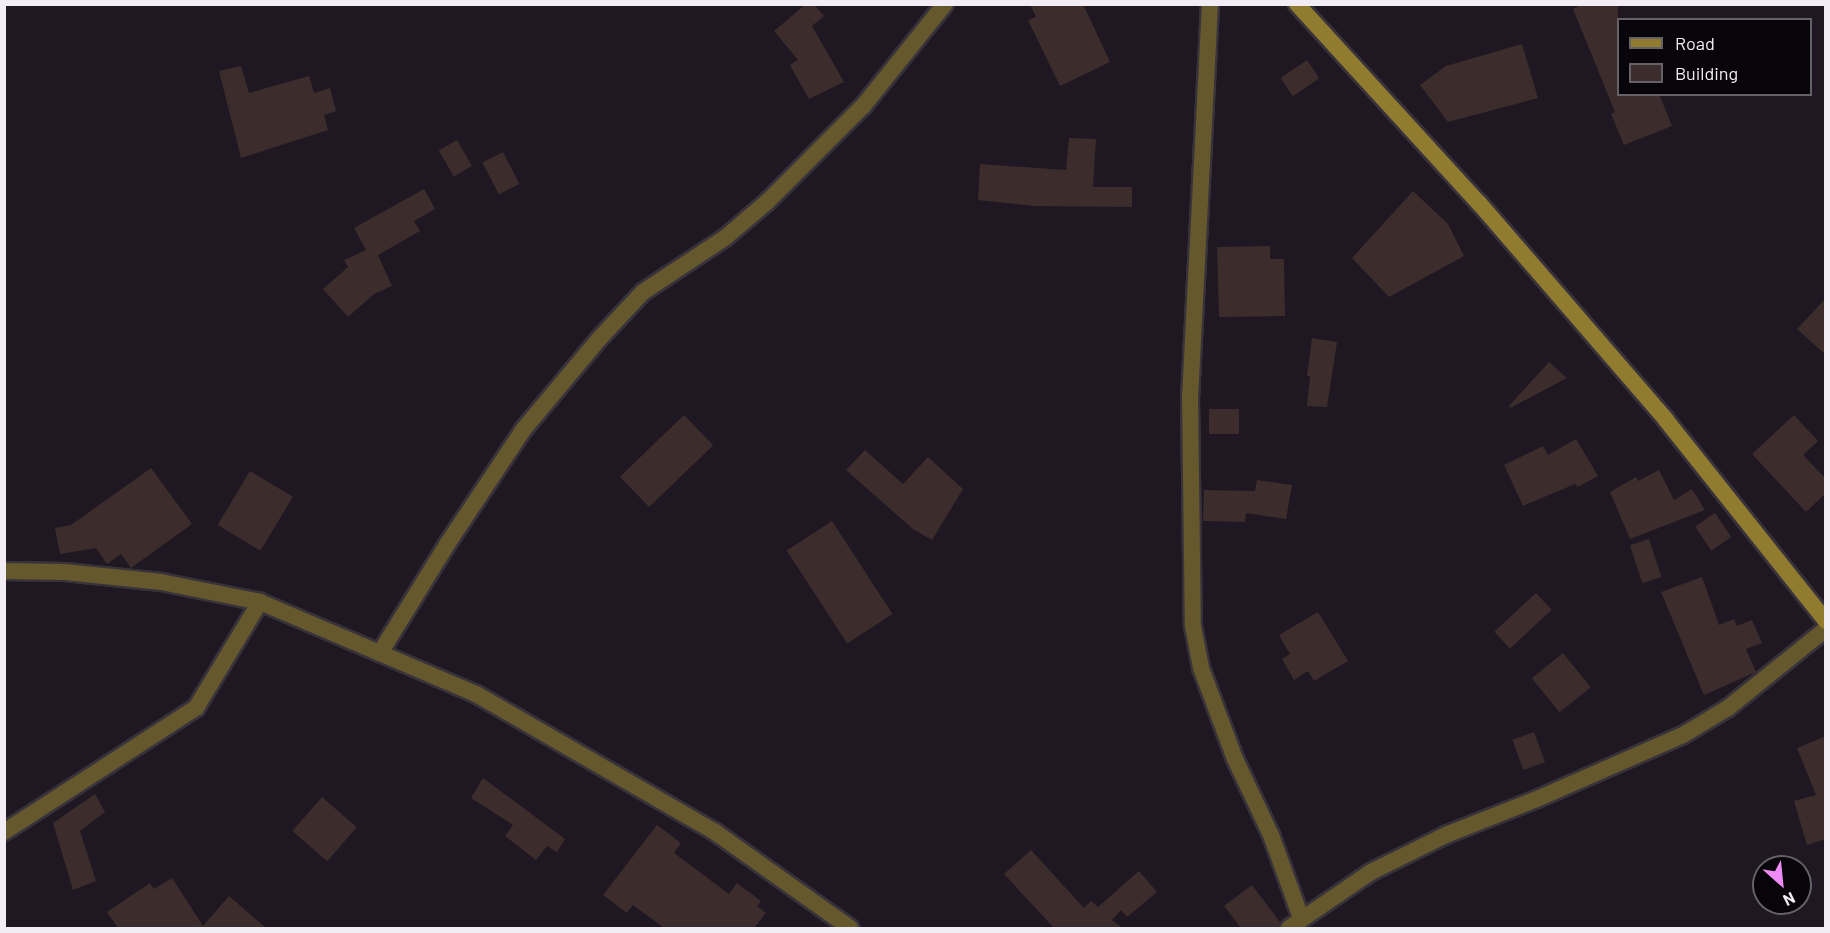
<!DOCTYPE html>
<style>
body{margin:0}
#map{position:relative;width:1830px;height:933px;overflow:hidden;background:#1f1822;font-family:Barlow,sans-serif}
div>[style]{position:absolute}
.building>*{inset:0;background:#3c2d2c;transform-origin:0 0}
.roads{filter:drop-shadow(2px 0 #38323b) drop-shadow(-2px 0 #38323b) drop-shadow(0 2px #38323b) drop-shadow(0 -2px #38323b)}
.minor>*{height:16px;margin:-8px;padding:0 8px;transform-origin:8px;border-radius:8px;background:#65582c}
.secondary>*{height:16px;margin:-8px;padding:0 8px;transform-origin:8px;border-radius:8px;background:#907b2f}
span{translate:-50% -50%;white-space:nowrap;text-align:center;line-height:1.15;-webkit-text-stroke:5px #070509;paint-order:stroke}
.frame{position:absolute;inset:0;border:6px solid #f2edf4;pointer-events:none}
.legend{position:absolute;left:1617px;top:18px;width:195px;height:78px;box-sizing:border-box;background:#070509;border:2px solid #656267;margin:0;padding:8px 10px;list-style:none;font-size:18px;color:#f2edf4}
.legend li{display:flex;align-items:center;gap:12px;height:30px}
.legend b{width:30px;border:2px solid #656267}
.north{position:absolute;left:1752px;top:855px;width:60px;height:60px;box-sizing:border-box;background:#070509;border:2px solid #656267;border-radius:50%;rotate:153deg;font-size:16px;font-weight:700;line-height:24px;text-align:center;color:#f2edf4}
.north::after{content:'';display:block;margin:auto;width:21px;height:27px;background:#ef8bf6;clip-path:polygon(50% 0,100% 100%,50% 72%,0 100%)}
</style>
<div id="map">
<div class="building">
<i style="clip-path:polygon(806px 4px,814px 4px,824px 16px,812px 26px,844px 82px,809px 99px,790px 65px,798px 60px,774px 31px)"></i>
<i style="clip-path:polygon(1030px 4px,1083px 4px,1110px 62px,1060px 86px,1028px 20px,1036px 17px)"></i>
<i style="clip-path:polygon(1583px 4px,1618px 4px,1618px 94px,1659px 94px,1672px 126px,1624px 145px,1611px 114px,1615px 112px,1573px 9px)"></i>
<i style="clip-path:polygon(1522px 44px,1538px 98px,1448px 122px,1420px 85px,1446px 66px)"></i>
<i style="left:1307px;top:60px;width:22px;height:32px;rotate:56deg"></i>
<i style="clip-path:polygon(241px 66px,249px 93px,309px 76px,314px 93px,330px 88px,336px 111px,324px 115px,328px 130px,241px 158px,219px 71px)"></i>
<i style="clip-path:polygon(1069px 138px,1096px 139px,1093px 187px,1132px 187px,1132px 207px,1034px 206px,978px 200px,980px 164px,1066px 170px)"></i>
<i style="left:457px;top:140px;width:30px;height:21px;rotate:60deg"></i>
<i style="left:503px;top:152px;width:36px;height:23px;rotate:63deg"></i>
<i style="clip-path:polygon(424px 189px,435px 209px,414px 221px,420px 231px,378px 255px,392px 286px,374px 294px,348px 317px,323px 289px,348px 267px,344px 260px,366px 250px,354px 228px)"></i>
<i style="clip-path:polygon(1413px 191px,1448px 224px,1464px 256px,1389px 297px,1352px 258px)"></i>
<i style="clip-path:polygon(1270px 246px,1270px 259px,1284px 259px,1285px 316px,1219px 317px,1217px 247px)"></i>
<i style="clip-path:polygon(1826px 298px,1826px 355px,1797px 329px)"></i>
<i style="clip-path:polygon(1312px 338px,1337px 342px,1327px 407px,1307px 406px,1310px 376px,1307px 376px)"></i>
<i style="clip-path:polygon(1549px 362px,1567px 378px,1510px 408px,1509px 406px)"></i>
<i style="left:1209px;top:409px;width:30px;height:25px"></i>
<i style="left:684px;top:415px;width:42px;height:89px;rotate:46deg"></i>
<i style="clip-path:polygon(1794px 415px,1818px 441px,1803px 455px,1826px 479px,1826px 493px,1806px 512px,1752px 454px)"></i>
<i style="clip-path:polygon(1576px 439px,1598px 476px,1578px 487px,1575px 484px,1523px 506px,1504px 465px,1543px 446px,1548px 455px)"></i>
<i style="clip-path:polygon(865px 450px,903px 484px,928px 457px,963px 489px,932px 540px,913px 529px,846px 470px)"></i>
<i style="clip-path:polygon(151px 468px,192px 524px,131px 568px,121px 554px,107px 564px,96px 548px,60px 554px,55px 528px,71px 525px)"></i>
<i style="clip-path:polygon(1659px 470px,1674px 500px,1692px 489px,1705px 510px,1630px 539px,1610px 492px,1636px 477px,1638px 481px)"></i>
<i style="left:250px;top:471px;width:50px;height:63px;rotate:31deg"></i>
<i style="clip-path:polygon(1257px 480px,1292px 485px,1286px 519px,1246px 513px,1245px 522px,1203px 521px,1204px 490px,1255px 491px)"></i>
<i style="left:1715px;top:513px;width:29px;height:24px;rotate:56deg"></i>
<i style="left:832px;top:521px;width:111px;height:54px;rotate:57deg"></i>
<i style="left:1649px;top:539px;width:40px;height:20px;rotate:72deg"></i>
<i style="clip-path:polygon(1702px 577px,1719px 625px,1734px 619px,1737px 626px,1752px 620px,1762px 643px,1746px 649px,1756px 672px,1704px 695px,1661px 592px)"></i>
<i style="left:1536px;top:593px;width:23px;height:57px;rotate:47deg"></i>
<i style="clip-path:polygon(1318px 612px,1348px 661px,1314px 681px,1308px 671px,1294px 680px,1282px 659px,1290px 654px,1279px 635px)"></i>
<i style="left:1563px;top:653px;width:44px;height:40px;rotate:51deg"></i>
<i style="left:1534px;top:732px;width:32px;height:23px;rotate:70deg"></i>
<i style="clip-path:polygon(1826px 736px,1826px 839px,1807px 845px,1794px 801px,1816px 795px,1797px 748px)"></i>
<i style="clip-path:polygon(483px 778px,565px 839px,557px 852px,547px 846px,536px 860px,505px 836px,513px 825px,471px 798px)"></i>
<i style="clip-path:polygon(95px 794px,105px 812px,80px 831px,96px 881px,73px 890px,53px 823px)"></i>
<i style="left:322px;top:797px;width:46px;height:45px;rotate:41deg"></i>
<i style="clip-path:polygon(657px 825px,681px 843px,674px 853px,729px 894px,737px 883px,761px 901px,757px 906px,766px 913px,754px 928px,664px 928px,633px 905px,627px 913px,603px 895px)"></i>
<i style="clip-path:polygon(1031px 850px,1084px 908px,1091px 901px,1098px 907px,1139px 871px,1157px 892px,1127px 917px,1121px 910px,1112px 920px,1122px 928px,1054px 928px,1004px 874px)"></i>
<i style="clip-path:polygon(172px 878px,203px 926px,229px 896px,266px 928px,118px 928px,107px 912px,150px 883px,154px 889px)"></i>
<i style="clip-path:polygon(1252px 885px,1280px 922px,1279px 928px,1241px 928px,1224px 906px)"></i>
</div>
<div class="roads">
<div class="minor">
<i style="left:1210px;top:4px;width:391px;rotate:92.9deg"></i>
<i style="left:1190px;top:394px;width:232px;rotate:89.3deg"></i>
<i style="left:1193px;top:626px;width:43px;rotate:79.2deg"></i>
<i style="left:1201px;top:668px;width:97px;rotate:69.5deg"></i>
<i style="left:1235px;top:759px;width:84px;rotate:64.7deg"></i>
<i style="left:1271px;top:835px;width:88px;rotate:70.1deg"></i>
<i style="left:4px;top:571px;width:61px;rotate:0.9deg"></i>
<i style="left:65px;top:572px;width:97px;rotate:5.9deg"></i>
<i style="left:161px;top:582px;width:101px;rotate:11.4deg"></i>
<i style="left:260px;top:602px;width:235px;rotate:23.1deg"></i>
<i style="left:476px;top:694px;width:276px;rotate:30deg"></i>
<i style="left:715px;top:832px;width:166px;rotate:35.4deg"></i>
<i style="left:380px;top:653px;width:129px;rotate:-58.3deg"></i>
<i style="left:448px;top:543px;width:136px;rotate:-56.4deg"></i>
<i style="left:523px;top:430px;width:119px;rotate:-50.1deg"></i>
<i style="left:599px;top:339px;width:64px;rotate:-46.9deg"></i>
<i style="left:643px;top:292px;width:100px;rotate:-33.5deg"></i>
<i style="left:726px;top:237px;width:54px;rotate:-40.5deg"></i>
<i style="left:767px;top:202px;width:137px;rotate:-45deg"></i>
<i style="left:864px;top:105px;width:129px;rotate:-51.3deg"></i>
<i style="left:4px;top:832px;width:229px;rotate:-32.9deg"></i>
<i style="left:196px;top:708px;width:124px;rotate:-58.9deg"></i>
<i style="left:1289px;top:928px;width:99px;rotate:-34.3deg"></i>
<i style="left:1371px;top:872px;width:86px;rotate:-26.3deg"></i>
<i style="left:1448px;top:834px;width:96px;rotate:-21.5deg"></i>
<i style="left:1537px;top:799px;width:159px;rotate:-23.7deg"></i>
<i style="left:1683px;top:735px;width:52px;rotate:-31deg"></i>
<i style="left:1728px;top:708px;width:126px;rotate:-38.9deg"></i>
</div>
<div class="secondary">
<i style="left:1297px;top:4px;width:270px;rotate:47.6deg"></i>
<i style="left:1479px;top:203px;width:286px;rotate:49.2deg"></i>
<i style="left:1666px;top:420px;width:257px;rotate:51.5deg"></i>
</div>
</div>
<div class="frame"></div>
<ul class="legend">
<li><b style="height:8px;background:#907b2f"></b>Road</li>
<li><b style="height:16px;background:#3c2d2c"></b>Building</li>
</ul>
<div class="north">N</div>
</div>
